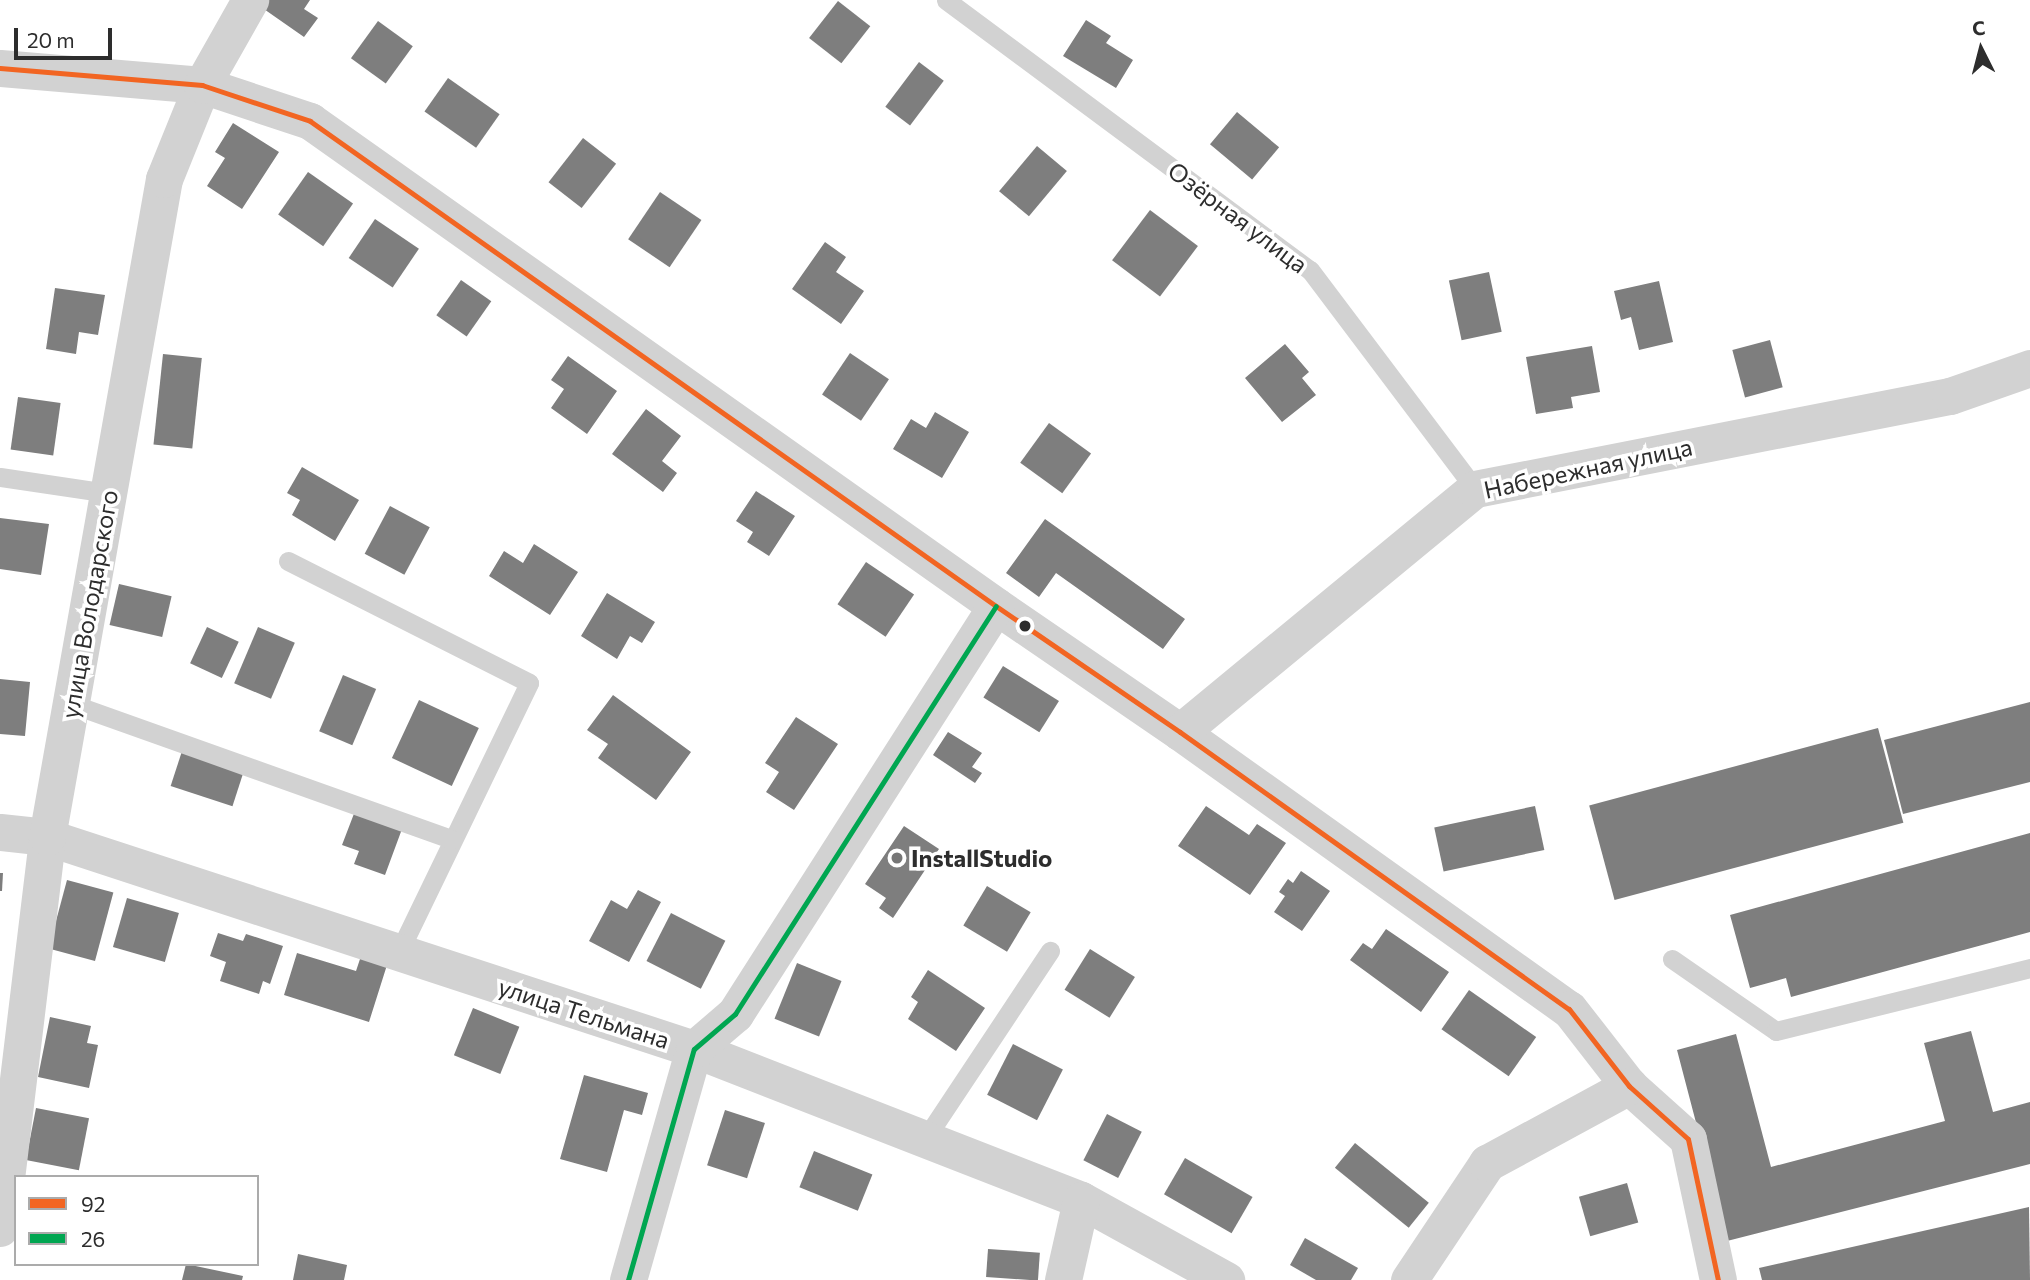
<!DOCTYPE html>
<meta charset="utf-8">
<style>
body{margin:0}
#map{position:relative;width:2030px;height:1280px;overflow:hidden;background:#fff;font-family:Commissioner,sans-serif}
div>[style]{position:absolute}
.building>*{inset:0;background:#7e7e7e;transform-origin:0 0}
.lane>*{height:19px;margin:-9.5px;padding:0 9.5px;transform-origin:9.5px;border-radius:9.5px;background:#d2d2d2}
.street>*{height:37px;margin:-18.5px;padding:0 18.5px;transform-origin:18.5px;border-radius:18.5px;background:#d2d2d2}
.bus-1>*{height:5px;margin:-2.5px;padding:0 2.5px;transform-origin:2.5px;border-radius:2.5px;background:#f26522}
.bus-2>*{height:5px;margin:-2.5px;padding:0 2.5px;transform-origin:2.5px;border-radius:2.5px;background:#00a651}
.dots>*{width:19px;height:19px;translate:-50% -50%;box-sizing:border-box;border:4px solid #fff;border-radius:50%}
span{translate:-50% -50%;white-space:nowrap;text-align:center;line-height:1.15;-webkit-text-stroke:7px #fff;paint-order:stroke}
.street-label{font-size:24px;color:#2d2d2d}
.poi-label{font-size:24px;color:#2d2d2d;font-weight:700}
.left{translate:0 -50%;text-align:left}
.legend{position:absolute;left:14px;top:1175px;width:245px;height:91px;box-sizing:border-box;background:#fff;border:2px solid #ababab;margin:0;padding:9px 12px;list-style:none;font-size:21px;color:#2d2d2d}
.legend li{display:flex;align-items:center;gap:14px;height:35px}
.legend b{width:35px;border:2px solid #ababab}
.north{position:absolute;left:1946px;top:14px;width:70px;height:70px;-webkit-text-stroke:5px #fff;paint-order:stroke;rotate:354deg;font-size:19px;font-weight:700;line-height:28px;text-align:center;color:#2d2d2d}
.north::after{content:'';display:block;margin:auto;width:24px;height:32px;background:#2d2d2d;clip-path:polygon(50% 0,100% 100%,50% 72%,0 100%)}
.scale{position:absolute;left:14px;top:28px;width:98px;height:32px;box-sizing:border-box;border:4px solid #2d2d2d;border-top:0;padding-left:9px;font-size:21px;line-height:24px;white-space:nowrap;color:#2d2d2d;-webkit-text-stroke:5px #fff;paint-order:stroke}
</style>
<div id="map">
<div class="building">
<i style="clip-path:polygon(266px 0,310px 0,304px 9px,318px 18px,304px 37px,261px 7px)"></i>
<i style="left:838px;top:1px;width:41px;height:47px;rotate:38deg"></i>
<i style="clip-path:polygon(1086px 20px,1111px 36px,1106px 43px,1133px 60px,1116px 88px,1063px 56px)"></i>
<i style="left:378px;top:21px;width:43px;height:46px;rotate:36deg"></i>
<i style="left:919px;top:62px;width:31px;height:56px;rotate:37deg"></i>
<i style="left:448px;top:78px;width:63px;height:41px;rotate:35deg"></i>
<i style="left:1237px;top:112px;width:55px;height:42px;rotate:40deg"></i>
<i style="clip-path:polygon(233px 123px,279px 152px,242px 209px,207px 186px,225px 158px,215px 152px)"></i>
<i style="left:583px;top:138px;width:42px;height:56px;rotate:38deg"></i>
<i style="left:1037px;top:146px;width:39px;height:59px;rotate:40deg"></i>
<i style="left:308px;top:172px;width:55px;height:52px;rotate:35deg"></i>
<i style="left:660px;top:192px;width:50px;height:57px;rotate:34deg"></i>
<i style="left:1150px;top:210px;width:60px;height:63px;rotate:37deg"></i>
<i style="left:375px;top:219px;width:53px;height:47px;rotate:34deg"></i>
<i style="clip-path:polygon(825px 242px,846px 257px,836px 272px,864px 291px,841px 324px,792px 289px)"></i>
<i style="left:1489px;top:272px;width:61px;height:41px;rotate:78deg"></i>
<i style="left:461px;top:280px;width:37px;height:43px;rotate:35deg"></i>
<i style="clip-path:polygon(1659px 281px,1673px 342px,1639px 350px,1631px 317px,1621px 320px,1614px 291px)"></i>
<i style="clip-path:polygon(55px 288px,105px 295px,98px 335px,79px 332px,76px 354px,46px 349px)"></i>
<i style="left:1770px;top:340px;width:49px;height:39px;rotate:75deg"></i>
<i style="clip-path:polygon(1285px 344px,1309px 372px,1302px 378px,1316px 395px,1282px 422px,1245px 378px)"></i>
<i style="clip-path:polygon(1592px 346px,1600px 392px,1571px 397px,1573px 408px,1536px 414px,1526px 357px)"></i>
<i style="left:850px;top:353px;width:47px;height:50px;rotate:34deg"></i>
<i style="left:163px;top:354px;width:39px;height:91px;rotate:6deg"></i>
<i style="clip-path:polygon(568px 356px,617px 391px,587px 434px,551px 408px,564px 389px,551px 380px)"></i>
<i style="left:18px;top:397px;width:43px;height:53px;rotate:8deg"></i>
<i style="clip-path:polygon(646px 409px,681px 436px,662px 461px,677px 473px,663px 492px,612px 454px)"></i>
<i style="clip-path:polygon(935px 412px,969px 432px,942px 478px,893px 449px,911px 419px,926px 428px)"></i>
<i style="left:1049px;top:423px;width:52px;height:49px;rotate:36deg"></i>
<i style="clip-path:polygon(302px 467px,359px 500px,335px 541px,292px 515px,300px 500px,287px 493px)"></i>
<i style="clip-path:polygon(756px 491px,795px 516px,769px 556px,747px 542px,753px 532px,736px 521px)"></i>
<i style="left:390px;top:506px;width:45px;height:54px;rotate:28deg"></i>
<i style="clip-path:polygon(0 518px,49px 524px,41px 575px,0 569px)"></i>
<i style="clip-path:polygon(1045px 519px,1185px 619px,1163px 649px,1056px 573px,1039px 597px,1006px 573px)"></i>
<i style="clip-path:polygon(534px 544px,578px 572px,550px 615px,489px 576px,504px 551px,523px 563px)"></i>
<i style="left:866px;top:562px;width:58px;height:51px;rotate:34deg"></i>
<i style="left:119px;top:584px;width:54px;height:42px;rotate:13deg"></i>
<i style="clip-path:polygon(607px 593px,655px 622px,642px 643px,630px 636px,617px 659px,581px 636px)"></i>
<i style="left:207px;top:627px;width:35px;height:40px;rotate:25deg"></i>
<i style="left:258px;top:627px;width:40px;height:61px;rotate:23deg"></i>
<i style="left:1003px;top:666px;width:66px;height:37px;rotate:32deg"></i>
<i style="left:343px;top:675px;width:36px;height:61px;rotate:23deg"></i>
<i style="clip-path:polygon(0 679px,30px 682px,25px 736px,0 734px)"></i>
<i style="clip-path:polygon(613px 695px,691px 752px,656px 800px,598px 758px,608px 744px,587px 730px)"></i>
<i style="left:419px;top:700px;width:66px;height:64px;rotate:25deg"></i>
<i style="clip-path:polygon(2030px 702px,2030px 782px,1903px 814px,1884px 740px)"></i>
<i style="clip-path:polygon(796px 717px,838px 744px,794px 810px,766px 792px,779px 772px,765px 763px)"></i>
<i style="left:1878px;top:728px;width:98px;height:299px;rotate:75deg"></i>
<i style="clip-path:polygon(948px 732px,982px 753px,972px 767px,982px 773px,975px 783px,933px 755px)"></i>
<i style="left:183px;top:748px;width:65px;height:40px;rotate:18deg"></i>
<i style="clip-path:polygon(1206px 806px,1249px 835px,1257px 824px,1286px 843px,1250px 895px,1178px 846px)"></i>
<i style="left:1535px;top:806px;width:45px;height:103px;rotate:78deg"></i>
<i style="clip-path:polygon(355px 811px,402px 829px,385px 875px,354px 864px,359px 851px,342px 845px)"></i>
<i style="clip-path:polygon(904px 826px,939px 849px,893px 918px,879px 908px,886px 898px,865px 884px)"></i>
<i style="clip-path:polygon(2030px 833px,2030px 932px,1791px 997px,1786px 978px,1750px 988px,1730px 915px)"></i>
<i style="clip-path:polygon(1301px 871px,1330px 891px,1302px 931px,1274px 912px,1285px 896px,1279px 892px,1288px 879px,1293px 883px)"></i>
<i style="clip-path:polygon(0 873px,3px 873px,2px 891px,0 891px)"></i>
<i style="left:67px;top:880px;width:48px;height:71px;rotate:15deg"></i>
<i style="left:987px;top:886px;width:51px;height:46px;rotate:31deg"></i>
<i style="clip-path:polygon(638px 890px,661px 902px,629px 962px,589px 941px,611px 900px,627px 909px)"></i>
<i style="left:127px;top:898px;width:54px;height:51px;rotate:16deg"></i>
<i style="left:671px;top:913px;width:61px;height:54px;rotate:27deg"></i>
<i style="clip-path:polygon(1386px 929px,1449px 972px,1421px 1012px,1350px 960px,1363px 943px,1372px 949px)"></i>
<i style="clip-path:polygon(218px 933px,243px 941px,246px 934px,283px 946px,270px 984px,263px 981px,259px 994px,220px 981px,226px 962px,210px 956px)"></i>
<i style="left:1090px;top:949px;width:53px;height:48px;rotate:32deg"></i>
<i style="clip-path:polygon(297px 953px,356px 971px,361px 956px,387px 965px,369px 1022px,284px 995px)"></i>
<i style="left:797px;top:963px;width:48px;height:60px;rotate:22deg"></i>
<i style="clip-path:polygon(928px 970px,985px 1008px,956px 1051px,908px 1019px,918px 1002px,911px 997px)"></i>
<i style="left:1469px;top:990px;width:82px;height:48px;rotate:35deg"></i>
<i style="left:473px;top:1008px;width:50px;height:51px;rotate:22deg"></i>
<i style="clip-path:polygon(50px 1017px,91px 1026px,87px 1043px,98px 1045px,89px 1088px,38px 1077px)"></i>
<i style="clip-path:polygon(1971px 1031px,1993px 1112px,2030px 1102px,2030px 1164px,1727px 1241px,1677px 1050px,1736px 1034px,1771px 1167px,1945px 1121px,1924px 1043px)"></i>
<i style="left:1013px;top:1044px;width:56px;height:57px;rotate:27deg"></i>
<i style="clip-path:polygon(584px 1075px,648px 1093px,642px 1115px,624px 1110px,607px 1172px,560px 1159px)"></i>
<i style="left:36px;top:1108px;width:54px;height:53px;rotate:11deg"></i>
<i style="left:725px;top:1110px;width:42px;height:58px;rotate:18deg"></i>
<i style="left:1107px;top:1114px;width:39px;height:52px;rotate:27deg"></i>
<i style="left:1355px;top:1143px;width:95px;height:32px;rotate:39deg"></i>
<i style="left:814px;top:1151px;width:63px;height:39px;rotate:22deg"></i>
<i style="left:1185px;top:1158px;width:78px;height:42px;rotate:30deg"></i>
<i style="left:1627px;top:1183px;width:41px;height:50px;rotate:74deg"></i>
<i style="clip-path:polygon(2029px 1207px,2030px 1280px,1762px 1280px,1759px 1268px)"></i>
<i style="clip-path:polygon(1305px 1238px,1358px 1268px,1351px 1280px,1316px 1280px,1290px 1265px)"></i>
<i style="left:988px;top:1249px;width:52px;height:28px;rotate:4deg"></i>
<i style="clip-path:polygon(298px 1254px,347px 1265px,344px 1280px,293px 1280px)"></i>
<i style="clip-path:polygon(186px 1264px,243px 1276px,242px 1280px,182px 1280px)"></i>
</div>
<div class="lane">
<i style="left:946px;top:0;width:453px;rotate:36.6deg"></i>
<i style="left:1310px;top:270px;width:274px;rotate:53deg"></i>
<i style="left:0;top:477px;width:110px;rotate:8.4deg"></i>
<i style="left:288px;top:561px;width:270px;rotate:26.8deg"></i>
<i style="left:529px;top:683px;width:299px;rotate:115.8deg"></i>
<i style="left:72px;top:704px;width:403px;rotate:19.6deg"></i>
<i style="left:1672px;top:959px;width:126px;rotate:34.7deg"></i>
<i style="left:1776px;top:1031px;width:262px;rotate:-13.9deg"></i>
<i style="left:925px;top:1139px;width:226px;rotate:-56.4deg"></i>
</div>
<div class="street">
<i style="left:0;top:68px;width:203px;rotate:4.8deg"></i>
<i style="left:202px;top:85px;width:114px;rotate:18.4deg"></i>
<i style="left:310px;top:121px;width:840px;rotate:35.26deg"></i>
<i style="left:996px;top:606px;width:223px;rotate:34.4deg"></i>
<i style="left:1180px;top:732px;width:478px;rotate:35.5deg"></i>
<i style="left:1569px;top:1009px;width:98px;rotate:52.1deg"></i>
<i style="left:1629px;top:1086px;width:79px;rotate:41.9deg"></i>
<i style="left:1688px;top:1139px;width:144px;rotate:78deg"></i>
<i style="left:1180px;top:732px;width:382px;rotate:-39.5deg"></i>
<i style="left:1475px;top:489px;width:484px;rotate:-11.1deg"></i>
<i style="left:1950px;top:396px;width:85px;rotate:-19.3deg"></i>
<i style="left:0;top:832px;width:47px;rotate:6.1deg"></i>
<i style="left:47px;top:837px;width:681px;rotate:18.14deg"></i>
<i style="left:694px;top:1049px;width:415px;rotate:21.3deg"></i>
<i style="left:1081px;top:1200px;width:166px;rotate:28.9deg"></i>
<i style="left:0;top:1228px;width:394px;rotate:-83.1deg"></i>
<i style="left:47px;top:837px;width:668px;rotate:-79.92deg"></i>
<i style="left:164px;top:179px;width:101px;rotate:-68deg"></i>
<i style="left:202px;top:85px;width:98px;rotate:-60.5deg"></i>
<i style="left:628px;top:1280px;width:240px;rotate:-74.1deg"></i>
<i style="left:694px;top:1049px;width:54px;rotate:-40.5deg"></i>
<i style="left:735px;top:1014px;width:484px;rotate:-57.4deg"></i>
<i style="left:1063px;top:1280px;width:82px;rotate:-77.3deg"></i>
<i style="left:1409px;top:1280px;width:141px;rotate:-56.3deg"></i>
<i style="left:1487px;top:1163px;width:162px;rotate:-28.5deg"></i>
</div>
<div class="bus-1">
<i style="left:0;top:68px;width:203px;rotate:4.8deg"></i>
<i style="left:202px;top:85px;width:114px;rotate:18.4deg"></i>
<i style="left:310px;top:121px;width:840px;rotate:35.26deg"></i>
<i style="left:996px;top:606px;width:223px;rotate:34.4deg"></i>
<i style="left:1180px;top:732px;width:478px;rotate:35.5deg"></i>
<i style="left:1569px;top:1009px;width:98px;rotate:52.1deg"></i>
<i style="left:1629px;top:1086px;width:79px;rotate:41.9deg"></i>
<i style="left:1688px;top:1139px;width:144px;rotate:78deg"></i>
</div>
<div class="bus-2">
<i style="left:628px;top:1280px;width:240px;rotate:-74.1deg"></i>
<i style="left:694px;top:1049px;width:54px;rotate:-40.5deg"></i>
<i style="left:735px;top:1014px;width:484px;rotate:-57.4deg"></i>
</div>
<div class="dots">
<i style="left:1025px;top:626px;background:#2d2d2d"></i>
<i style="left:897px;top:858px;background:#767676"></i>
</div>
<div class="street-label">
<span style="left:1238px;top:217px;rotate:37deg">Озёрная улица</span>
<span style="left:1588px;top:468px;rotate:-12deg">Набережная улица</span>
<span style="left:89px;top:604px;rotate:-80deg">улица Володарского</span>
<span style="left:584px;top:1013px;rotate:18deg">улица Тельмана</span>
</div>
<div class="poi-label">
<span class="left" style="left:911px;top:858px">InstallStudio</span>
</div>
<ul class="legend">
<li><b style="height:9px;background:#f26522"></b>92</li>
<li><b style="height:9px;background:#00a651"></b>26</li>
</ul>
<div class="north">С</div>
<div class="scale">20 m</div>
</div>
